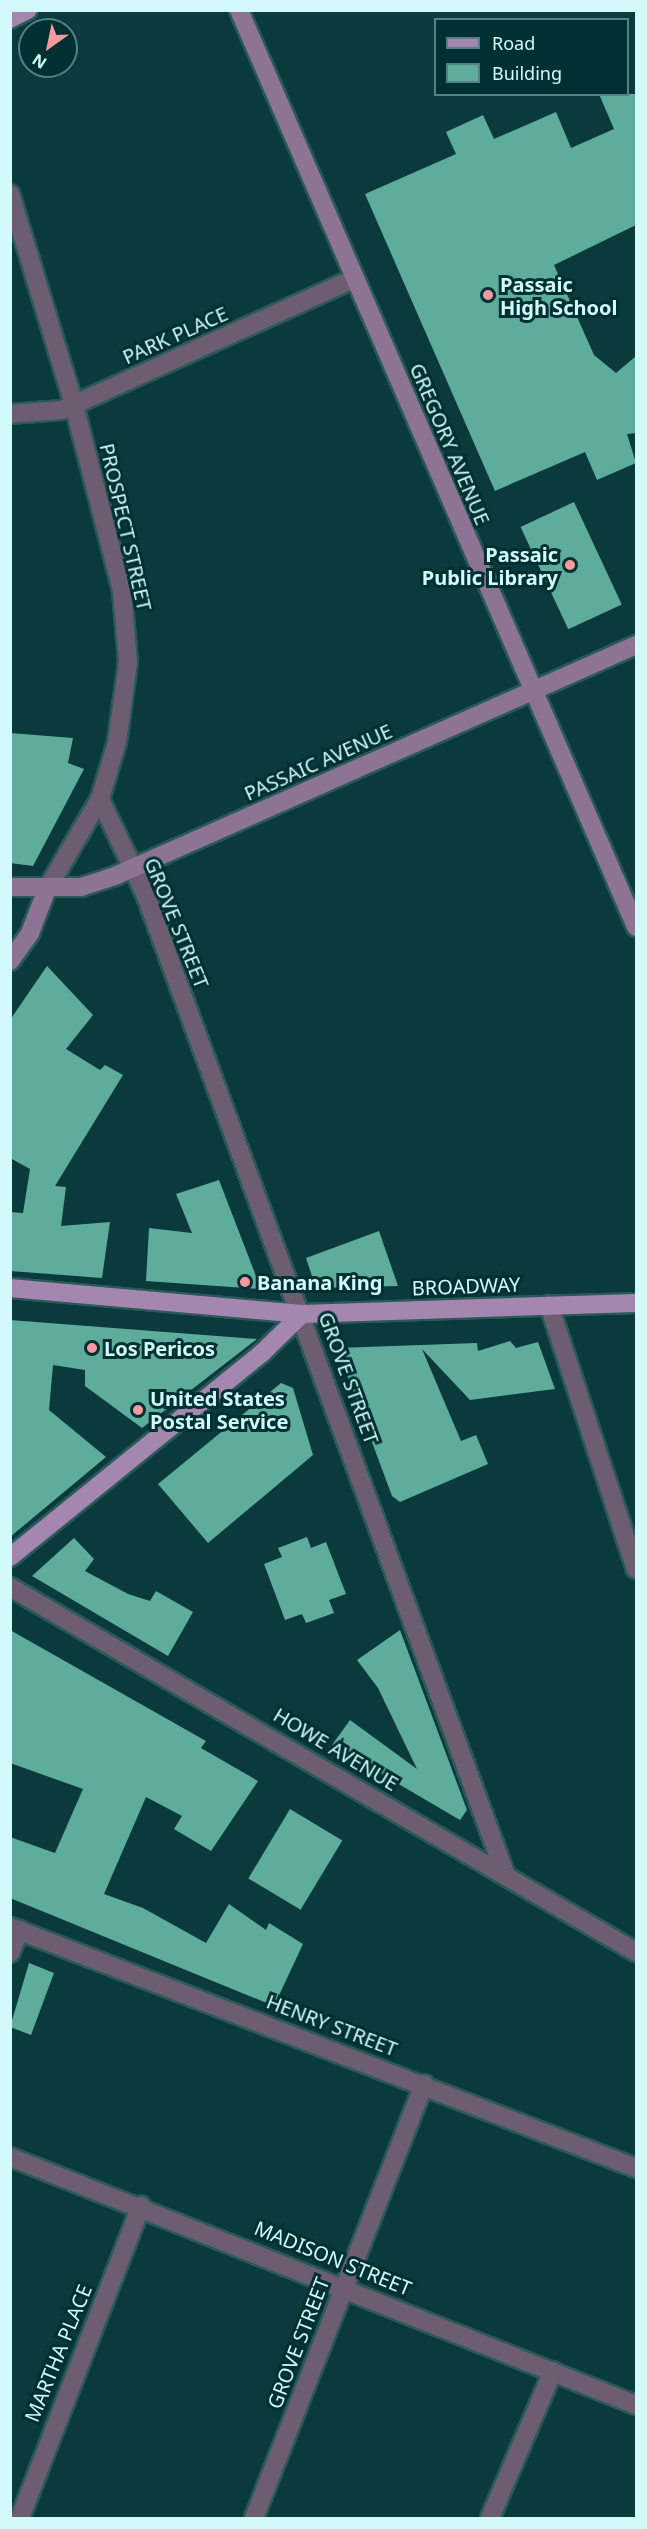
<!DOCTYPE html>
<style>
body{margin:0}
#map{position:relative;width:647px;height:2529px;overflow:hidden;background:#0a3a3c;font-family:"Noto Sans",sans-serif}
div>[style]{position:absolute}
.building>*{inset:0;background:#5eac9b;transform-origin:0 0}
.roads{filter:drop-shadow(2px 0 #2a595a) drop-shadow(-2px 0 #2a595a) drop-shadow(0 2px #2a595a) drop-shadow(0 -2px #2a595a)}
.street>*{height:18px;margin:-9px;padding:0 9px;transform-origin:9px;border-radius:9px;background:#6d5d71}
.secondary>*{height:18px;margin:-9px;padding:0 9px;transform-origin:9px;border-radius:9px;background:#8d7494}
.primary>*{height:18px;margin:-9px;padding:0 9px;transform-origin:9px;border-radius:9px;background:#a586af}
.dots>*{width:16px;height:16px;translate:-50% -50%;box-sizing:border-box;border:3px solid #003032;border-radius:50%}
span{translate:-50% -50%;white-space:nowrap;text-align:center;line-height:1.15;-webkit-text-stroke:6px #003032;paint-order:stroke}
.poi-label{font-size:20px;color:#d2fafa;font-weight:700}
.left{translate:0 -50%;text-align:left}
.right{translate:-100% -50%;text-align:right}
.street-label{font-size:20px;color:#d2fafa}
.frame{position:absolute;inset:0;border:12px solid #d2fafa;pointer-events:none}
.legend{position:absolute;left:434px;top:18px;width:195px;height:78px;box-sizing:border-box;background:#003032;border:2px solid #548182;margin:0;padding:8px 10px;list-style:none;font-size:18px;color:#d2fafa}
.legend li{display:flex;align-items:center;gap:12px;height:30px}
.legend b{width:30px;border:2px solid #548182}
.north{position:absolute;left:18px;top:18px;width:60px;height:60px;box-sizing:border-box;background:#003032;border:2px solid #548182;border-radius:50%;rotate:213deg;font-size:16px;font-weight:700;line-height:24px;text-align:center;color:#d2fafa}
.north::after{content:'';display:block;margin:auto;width:21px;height:27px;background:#f59b9d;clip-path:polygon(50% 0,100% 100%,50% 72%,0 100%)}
</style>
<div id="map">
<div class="building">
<i style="clip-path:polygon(599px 94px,636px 94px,636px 225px,554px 265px,594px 355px,616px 373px,636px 356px,636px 433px,627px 434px,636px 463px,597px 480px,585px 452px,495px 491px,365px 194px,456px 154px,446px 132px,483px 115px,494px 139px,556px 112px,571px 148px,614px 129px)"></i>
<i style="left:574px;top:502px;width:113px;height:59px;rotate:65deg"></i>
<i style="clip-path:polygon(10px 733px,73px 738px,68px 763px,84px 769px,33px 866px,10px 863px)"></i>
<i style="clip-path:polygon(47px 966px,93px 1015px,66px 1049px,100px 1070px,105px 1065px,123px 1075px,55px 1186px,66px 1187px,61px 1226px,110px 1222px,102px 1278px,10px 1271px,10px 1212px,23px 1213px,30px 1169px,10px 1158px,10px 1020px)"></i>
<i style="clip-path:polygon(219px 1180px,261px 1289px,146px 1281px,149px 1228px,192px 1233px,176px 1194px)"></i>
<i style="clip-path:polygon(379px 1231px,398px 1286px,316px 1288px,306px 1258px)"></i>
<i style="clip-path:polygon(10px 1320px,257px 1339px,142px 1428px,85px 1386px,85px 1370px,53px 1365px,49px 1410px,106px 1457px,10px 1537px)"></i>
<i style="clip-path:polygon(510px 1341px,516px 1348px,538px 1342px,555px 1389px,470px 1400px,422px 1349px,461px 1441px,476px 1435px,488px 1464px,400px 1502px,392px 1496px,337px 1348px,477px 1343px,478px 1351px)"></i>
<i style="clip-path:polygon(281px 1383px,293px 1388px,313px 1455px,208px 1543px,158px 1484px)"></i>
<i style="clip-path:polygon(307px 1537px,311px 1548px,326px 1542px,346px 1594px,329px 1600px,334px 1613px,306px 1623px,302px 1614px,285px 1620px,264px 1564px,282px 1557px,278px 1548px)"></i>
<i style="clip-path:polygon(74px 1538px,94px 1559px,85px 1571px,128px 1594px,150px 1601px,156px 1591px,193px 1612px,168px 1656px,32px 1576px)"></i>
<i style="clip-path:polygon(10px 1630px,206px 1741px,201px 1748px,258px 1781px,211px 1851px,174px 1829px,182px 1816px,146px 1797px,104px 1894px,143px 1908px,206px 1943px,229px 1904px,266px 1930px,269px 1923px,303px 1944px,274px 2006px,10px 1898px,10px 1837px,55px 1853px,83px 1789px,10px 1763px)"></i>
<i style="clip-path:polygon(400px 1630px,467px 1810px,460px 1820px,332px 1745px,350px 1720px,417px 1769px,378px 1688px,357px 1660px)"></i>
<i style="left:290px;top:1809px;width:61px;height:81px;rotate:31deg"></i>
<i style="clip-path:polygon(29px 1963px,54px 1973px,31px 2035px,10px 2027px)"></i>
</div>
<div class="roads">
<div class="street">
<i style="left:10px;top:194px;width:220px;rotate:73.1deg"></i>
<i style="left:74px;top:405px;width:192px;rotate:75.5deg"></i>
<i style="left:122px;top:591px;width:71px;rotate:85.2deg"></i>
<i style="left:128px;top:662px;width:81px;rotate:97.8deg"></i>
<i style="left:117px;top:742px;width:59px;rotate:106.6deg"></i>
<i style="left:100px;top:799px;width:104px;rotate:120.5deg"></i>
<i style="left:10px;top:414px;width:52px;rotate:-4.4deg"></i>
<i style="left:62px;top:410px;width:320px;rotate:-24.2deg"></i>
<i style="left:100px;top:799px;width:107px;rotate:64.6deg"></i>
<i style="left:146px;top:896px;width:1044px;rotate:69.83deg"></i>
<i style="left:549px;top:1305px;width:278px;rotate:71.8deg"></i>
<i style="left:10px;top:1587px;width:725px;rotate:30.25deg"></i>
<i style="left:10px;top:1927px;width:671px;rotate:21.06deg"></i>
<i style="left:10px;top:1953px;width:25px;rotate:-67deg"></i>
<i style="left:10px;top:2157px;width:673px;rotate:21.61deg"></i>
<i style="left:20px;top:2518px;width:335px;rotate:-68.8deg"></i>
<i style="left:254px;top:2518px;width:466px;rotate:-68.6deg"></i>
<i style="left:490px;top:2518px;width:160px;rotate:-66.8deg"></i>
</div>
<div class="secondary">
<i style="left:239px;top:10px;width:999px;rotate:66.59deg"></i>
<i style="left:10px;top:887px;width:71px"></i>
<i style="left:81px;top:887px;width:38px;rotate:-18deg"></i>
<i style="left:117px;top:875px;width:568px;rotate:-23.9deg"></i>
<i style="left:10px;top:961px;width:34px;rotate:-54deg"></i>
<i style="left:30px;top:933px;width:47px;rotate:-68.9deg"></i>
</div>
<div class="primary">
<i style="left:10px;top:19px;width:20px;rotate:-27deg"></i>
<i style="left:10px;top:1288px;width:293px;rotate:5.1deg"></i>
<i style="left:302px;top:1314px;width:334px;rotate:-1.9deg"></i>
<i style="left:10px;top:1557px;width:324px;rotate:-39deg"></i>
<i style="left:262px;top:1353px;width:56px;rotate:-44.3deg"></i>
</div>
</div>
<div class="dots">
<i style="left:488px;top:295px;background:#f59b9d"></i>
<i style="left:570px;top:565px;background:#f59b9d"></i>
<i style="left:245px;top:1282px;background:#f59b9d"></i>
<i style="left:92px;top:1348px;background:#f59b9d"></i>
<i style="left:138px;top:1410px;background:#f59b9d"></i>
</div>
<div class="poi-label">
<span class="left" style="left:500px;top:296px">Passaic<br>High School</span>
<span class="right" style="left:558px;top:566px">Passaic<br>Public Library</span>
<span class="left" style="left:257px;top:1282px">Banana King</span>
<span class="left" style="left:104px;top:1348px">Los Pericos</span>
<span class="left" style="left:150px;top:1410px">United States<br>Postal Service</span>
</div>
<div class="street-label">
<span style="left:175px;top:335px;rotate:-24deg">PARK PLACE</span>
<span style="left:450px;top:444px;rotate:67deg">GREGORY AVENUE</span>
<span style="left:126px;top:527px;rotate:77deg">PROSPECT STREET</span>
<span style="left:318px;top:762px;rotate:-24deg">PASSAIC AVENUE</span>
<span style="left:177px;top:923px;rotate:68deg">GROVE STREET</span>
<span style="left:466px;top:1286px;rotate:-2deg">BROADWAY</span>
<span style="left:349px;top:1378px;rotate:70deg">GROVE STREET</span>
<span style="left:336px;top:1749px;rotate:31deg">HOWE AVENUE</span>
<span style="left:332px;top:2025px;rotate:21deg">HENRY STREET</span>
<span style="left:333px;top:2258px;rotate:22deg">MADISON STREET</span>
<span style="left:298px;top:2343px;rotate:-69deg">GROVE STREET</span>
<span style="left:58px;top:2353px;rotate:-68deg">MARTHA PLACE</span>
</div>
<div class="frame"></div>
<ul class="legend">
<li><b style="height:8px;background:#a586af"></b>Road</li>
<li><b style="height:16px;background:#5eac9b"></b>Building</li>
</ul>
<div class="north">N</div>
</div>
